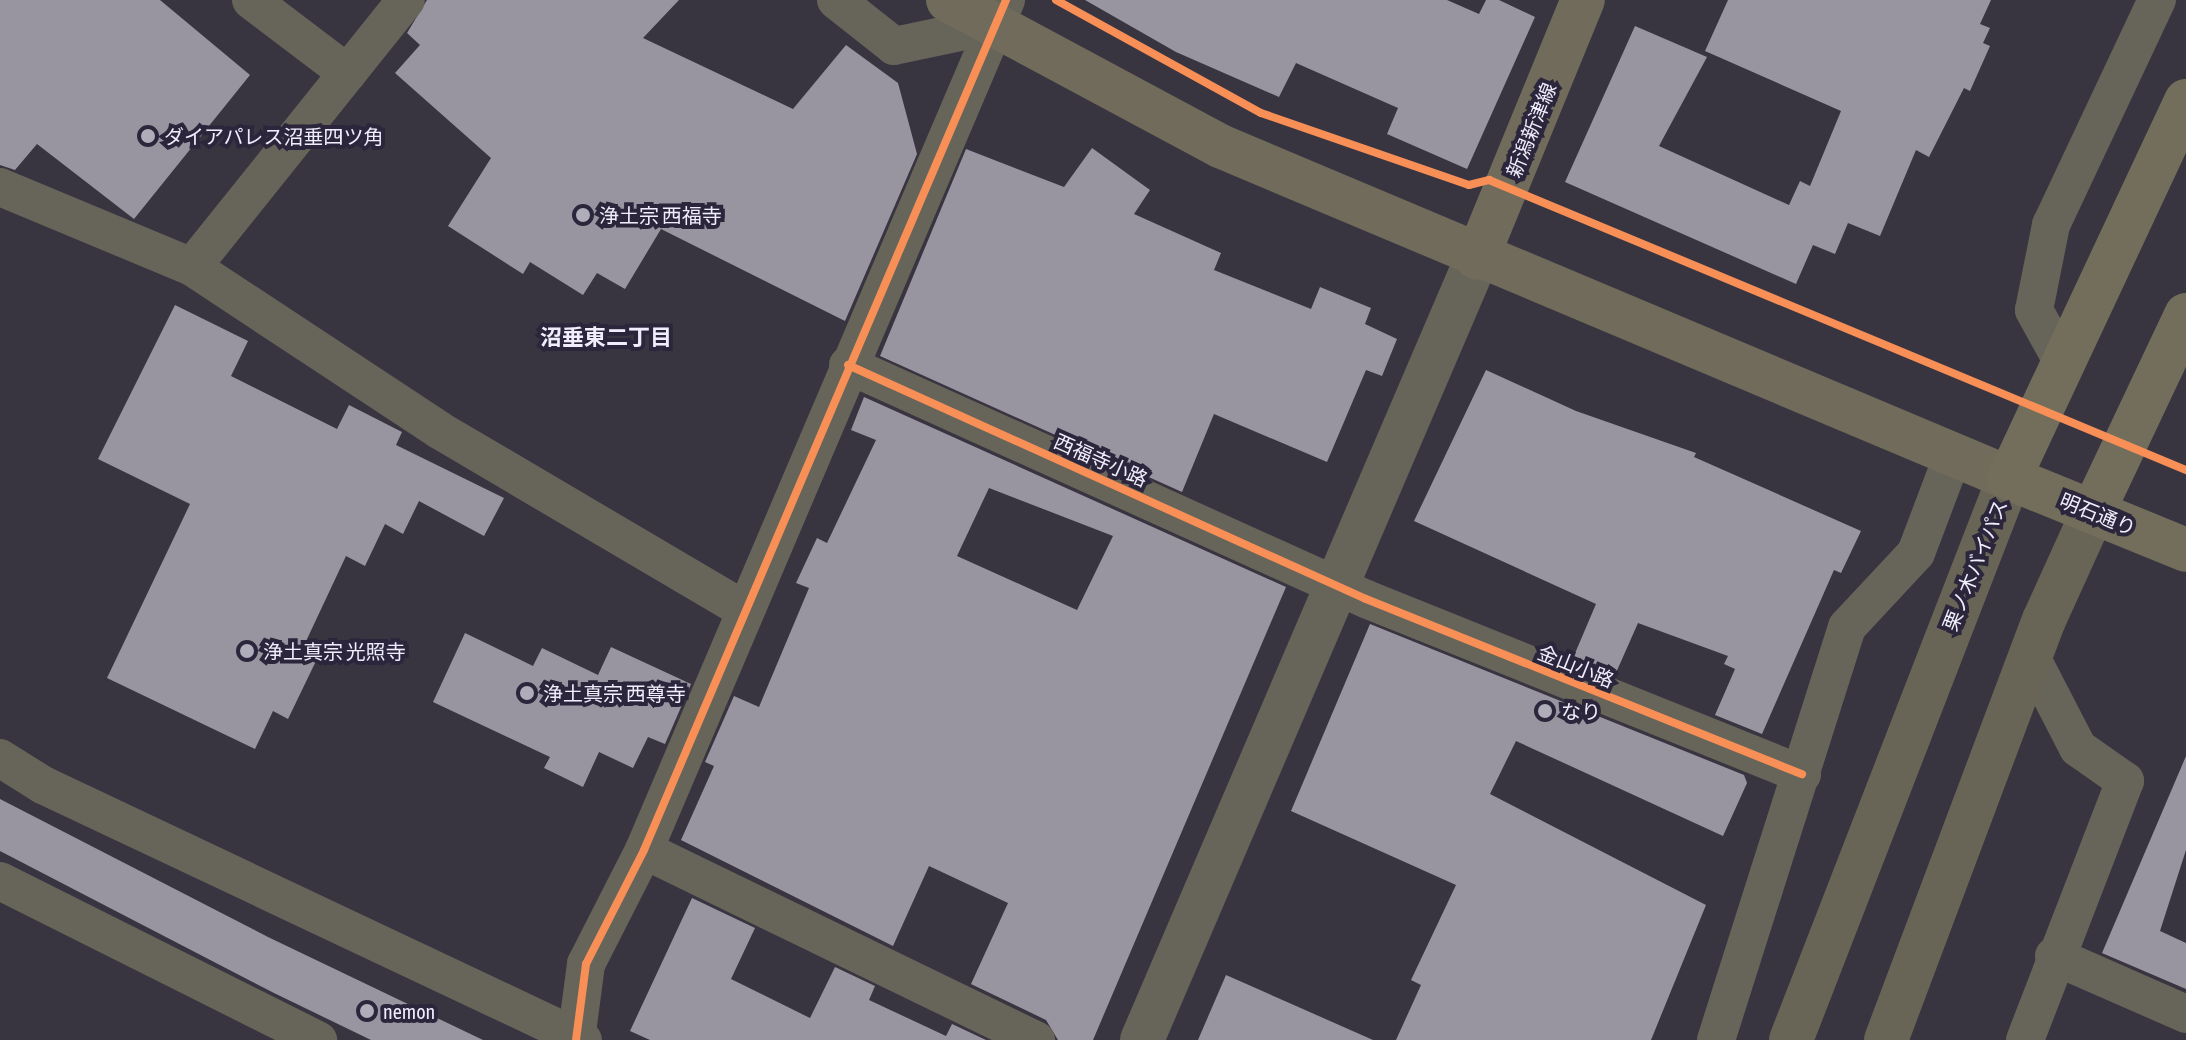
<!DOCTYPE html>
<meta charset="utf-8">
<style>
body{margin:0}
#map{position:relative;width:2186px;height:1040px;overflow:hidden;background:#383541;font-family:"Asap Condensed","Noto Sans JP",sans-serif}
div>[style]{position:absolute}
.building>*{inset:0;background:#9895a0}
.minor>*{height:38px;margin:-19px;padding:0 19px;transform-origin:19px;border-radius:19px;background:#67645a}
.tertiary>*{height:44px;margin:-22px;padding:0 22px;transform-origin:22px;border-radius:22px;background:#67645a}
.secondary>*{height:44px;margin:-22px;padding:0 22px;transform-origin:22px;border-radius:22px;background:#696556}
.primary>*{height:44px;margin:-22px;padding:0 22px;transform-origin:22px;border-radius:22px;background:#706b5a}
.trunk>*{height:44px;margin:-22px;padding:0 22px;transform-origin:22px;border-radius:22px;background:#736e5c}
.cycleway>*{height:8px;margin:-4px;padding:0 4px;transform-origin:4px;border-radius:4px;background:#f78f57}
.dots>*{width:22px;height:22px;translate:-50% -50%;box-sizing:border-box;border:4px solid #2b263b;border-radius:50%}
span{translate:-50% -50%;white-space:nowrap;text-align:center;line-height:1.15;-webkit-text-stroke:8px #2b263b;paint-order:stroke}
.street-label{font-size:20px;color:#f0edfc}
.poi-label{font-size:20px;color:#f0edfc}
.left{translate:0 -50%;text-align:left}
.neighbourhood-label{font-size:22px;color:#f0edfc;font-weight:700}
</style>
<div id="map">
<div class="building">
<i style="clip-path:polygon(0 0,160px 0,250px 75px,134px 219px,37px 144px,15px 170px,0 165px)"></i>
<i style="clip-path:polygon(427px 0,679px 0,643px 38px,793px 109px,846px 45px,898px 83px,917px 154px,845px 321px,661px 229px,625px 289px,597px 273px,583px 295px,530px 262px,523px 274px,448px 226px,491px 158px,395px 73px,420px 45px,407px 33px)"></i>
<i style="clip-path:polygon(1085px 0,1447px 0,1479px 14px,1486px 0,1499px 0,1535px 17px,1467px 169px,1387px 134px,1398px 108px,1296px 63px,1279px 97px,1176px 52px)"></i>
<i style="clip-path:polygon(1728px 0,1991px 0,1980px 24px,1990px 28px,1983px 43px,1990px 46px,1970px 91px,1964px 88px,1929px 157px,1916px 150px,1880px 236px,1848px 223px,1835px 254px,1813px 245px,1796px 284px,1565px 182px,1635px 26px,1707px 57px,1659px 146px,1789px 205px,1800px 181px,1810px 186px,1841px 111px,1705px 51px)"></i>
<i style="clip-path:polygon(1092px 148px,1150px 190px,1134px 214px,1221px 253px,1214px 270px,1311px 309px,1320px 287px,1371px 308px,1365px 324px,1397px 339px,1382px 376px,1366px 370px,1327px 462px,1214px 414px,1182px 492px,880px 356px,966px 149px,1064px 187px)"></i>
<i style="clip-path:polygon(175px 305px,248px 341px,231px 376px,337px 429px,349px 405px,402px 432px,396px 445px,504px 498px,484px 536px,419px 501px,403px 534px,385px 524px,365px 566px,346px 556px,300px 654px,316px 661px,288px 719px,273px 711px,255px 749px,107px 678px,190px 504px,98px 459px)"></i>
<i style="clip-path:polygon(1486px 370px,1576px 411px,1696px 453px,1694px 457px,1861px 531px,1841px 573px,1834px 570px,1762px 734px,1715px 715px,1735px 669px,1724px 664px,1728px 656px,1638px 623px,1615px 675px,1573px 658px,1596px 604px,1414px 521px)"></i>
<i style="clip-path:polygon(evenodd,864px 397px,1286px 587px,1093px 1040px,1058px 1040px,1046px 1020px,971px 984px,1008px 903px,929px 866px,893px 946px,681px 840px,714px 766px,705px 762px,734px 696px,759px 707px,809px 588px,796px 583px,817px 538px,827px 543px,876px 440px,851px 430px,864px 397px,989px 488px,1113px 536px,1077px 610px,957px 556px,989px 488px)"></i>
<i style="clip-path:polygon(1370px 624px,1744px 775px,1747px 783px,1723px 836px,1516px 741px,1490px 794px,1706px 905px,1651px 1040px,1396px 1040px,1421px 985px,1411px 980px,1456px 885px,1291px 811px)"></i>
<i style="clip-path:polygon(465px 633px,533px 666px,542px 648px,598px 675px,611px 647px,691px 684px,665px 744px,648px 737px,633px 768px,599px 752px,583px 787px,544px 768px,550px 757px,433px 702px)"></i>
<i style="clip-path:polygon(2186px 756px,2186px 850px,2160px 931px,2186px 943px,2186px 989px,2102px 953px)"></i>
<i style="clip-path:polygon(0 799px,268px 937px,483px 1040px,371px 1040px,274px 993px,0 851px)"></i>
<i style="clip-path:polygon(692px 898px,755px 928px,731px 979px,810px 1018px,835px 967px,875px 986px,869px 1000px,946px 1036px,952px 1024px,986px 1040px,650px 1040px,630px 1031px)"></i>
<i style="clip-path:polygon(1226px 975px,1373px 1040px,1198px 1040px)"></i>
</div>
<div class="minor">
<i style="left:251px;top:0;width:121px;rotate:37.2deg"></i>
<i style="left:836px;top:0;width:74px;rotate:38.4deg"></i>
<i style="left:894px;top:46px;width:102px;rotate:-11.9deg"></i>
<i style="left:994px;top:25px;width:17px;rotate:-118deg"></i>
<i style="left:0;top:187px;width:208px;rotate:22.6deg"></i>
<i style="left:192px;top:267px;width:342px;rotate:-51.3deg"></i>
<i style="left:192px;top:267px;width:296px;rotate:33.4deg"></i>
<i style="left:439px;top:430px;width:353px;rotate:30.5deg"></i>
<i style="left:2061px;top:359px;width:56px;rotate:-118.9deg"></i>
<i style="left:2034px;top:310px;width:87px;rotate:-78.7deg"></i>
<i style="left:2051px;top:225px;width:249px;rotate:-64.8deg"></i>
<i style="left:848px;top:365px;width:568px;rotate:24.31deg"></i>
<i style="left:1366px;top:599px;width:470px;rotate:21.9deg"></i>
<i style="left:0;top:758px;width:51px;rotate:32.1deg"></i>
<i style="left:43px;top:785px;width:597px;rotate:25.28deg"></i>
<i style="left:644px;top:850px;width:436px;rotate:25.9deg"></i>
<i style="left:0;top:881px;width:356px;rotate:26.6deg"></i>
<i style="left:2054px;top:956px;width:144px;rotate:23.7deg"></i>
<i style="left:576px;top:1040px;width:77px;rotate:-82.5deg"></i>
<i style="left:586px;top:964px;width:128px;rotate:-63deg"></i>
<i style="left:644px;top:850px;width:924px;rotate:-66.93deg"></i>
<i style="left:1716px;top:1040px;width:433px;rotate:-72.4deg"></i>
<i style="left:1847px;top:627px;width:101px;rotate:-47deg"></i>
<i style="left:1916px;top:553px;width:105px;rotate:-69.3deg"></i>
<i style="left:2025px;top:1040px;width:278px;rotate:-68.9deg"></i>
<i style="left:2125px;top:781px;width:57px;rotate:-144.9deg"></i>
<i style="left:2078px;top:748px;width:105px;rotate:-117.3deg"></i>
</div>
<div class="tertiary">
<i style="left:1142px;top:1040px;width:851px;rotate:-66.81deg"></i>
</div>
<div class="secondary">
<i style="left:1791px;top:1040px;width:603px;rotate:-68.8deg"></i>
<i style="left:1886px;top:1040px;width:449px;rotate:-69.4deg"></i>
<i style="left:2044px;top:620px;width:119px;rotate:-65.6deg"></i>
</div>
<div class="primary">
<i style="left:948px;top:0;width:309px;rotate:28.2deg"></i>
<i style="left:1220px;top:146px;width:856px;rotate:22.82deg"></i>
<i style="left:1477px;top:258px;width:279px;rotate:-67.7deg"></i>
</div>
<div class="trunk">
<i style="left:2186px;top:101px;width:416px;rotate:115.1deg"></i>
<i style="left:2009px;top:478px;width:191px;rotate:22.1deg"></i>
<i style="left:2093px;top:512px;width:218px;rotate:-64.7deg"></i>
</div>
<div class="cycleway">
<i style="left:1056px;top:0;width:234px;rotate:28.9deg"></i>
<i style="left:1261px;top:113px;width:220px;rotate:19.1deg"></i>
<i style="left:1469px;top:185px;width:21px;rotate:-14deg"></i>
<i style="left:1489px;top:180px;width:755px;rotate:22.59deg"></i>
<i style="left:848px;top:365px;width:568px;rotate:24.31deg"></i>
<i style="left:1366px;top:599px;width:470px;rotate:21.9deg"></i>
<i style="left:576px;top:1040px;width:77px;rotate:-82.5deg"></i>
<i style="left:586px;top:964px;width:128px;rotate:-63deg"></i>
<i style="left:644px;top:850px;width:924px;rotate:-66.93deg"></i>
</div>
<div class="dots">
<i style="left:148px;top:136px;background:#b0adbb"></i>
<i style="left:583px;top:215px;background:#b0adbb"></i>
<i style="left:247px;top:651px;background:#b0adbb"></i>
<i style="left:527px;top:693px;background:#b0adbb"></i>
<i style="left:1545px;top:711px;background:#b0adbb"></i>
<i style="left:367px;top:1011px;background:#b0adbb"></i>
</div>
<div class="street-label">
<span style="left:1531px;top:130px;rotate:-68deg">新潟新津線</span>
<span style="left:1101px;top:460px;rotate:24deg">西福寺小路</span>
<span style="left:2098px;top:514px;rotate:22deg">明石通り</span>
<span style="left:1975px;top:565px;rotate:-68deg">栗ノ木バイパス</span>
<span style="left:1576px;top:666px;rotate:22deg">金山小路</span>
</div>
<div class="poi-label">
<span class="left" style="left:164px;top:136px">ダイアパレス沼垂四ツ角</span>
<span class="left" style="left:599px;top:215px">浄土宗 西福寺</span>
<span class="left" style="left:263px;top:651px">浄土真宗 光照寺</span>
<span class="left" style="left:543px;top:693px">浄土真宗 西尊寺</span>
<span class="left" style="left:1561px;top:711px">なり</span>
<span class="left" style="left:383px;top:1011px">nemon</span>
</div>
<div class="neighbourhood-label">
<span style="left:606px;top:338px">沼垂東二丁目</span>
</div>
</div>
